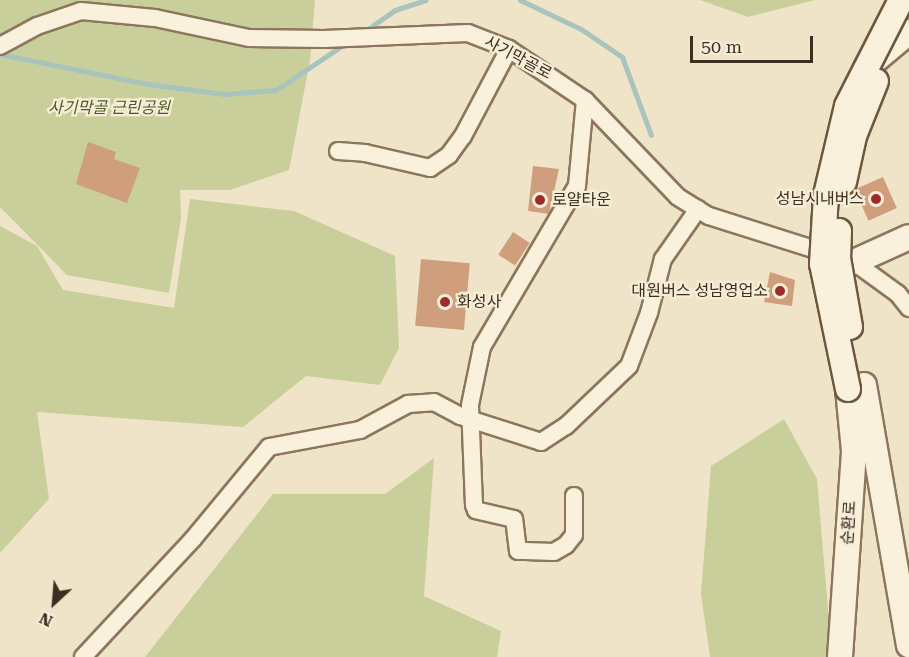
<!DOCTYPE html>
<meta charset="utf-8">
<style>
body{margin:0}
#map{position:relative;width:909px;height:657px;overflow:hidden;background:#f0e4c8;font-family:"Roboto Serif","Noto Sans KR",serif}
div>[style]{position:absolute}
.green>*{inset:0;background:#c9cf9b}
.stream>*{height:5px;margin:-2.5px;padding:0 2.5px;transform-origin:2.5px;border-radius:2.5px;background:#a9c4bc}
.building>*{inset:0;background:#cf9f7d;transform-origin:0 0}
.roads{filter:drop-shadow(2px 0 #8d765c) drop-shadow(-2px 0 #8d765c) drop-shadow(0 2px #8d765c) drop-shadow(0 -2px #8d765c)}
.street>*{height:16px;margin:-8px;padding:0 8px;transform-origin:8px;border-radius:8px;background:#faf1dc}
.secondary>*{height:24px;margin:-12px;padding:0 12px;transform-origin:12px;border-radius:12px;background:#faf1dc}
.bridges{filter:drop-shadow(2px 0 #6f573f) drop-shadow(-2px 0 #6f573f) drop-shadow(0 2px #6f573f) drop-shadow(0 -2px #6f573f)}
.secondary-bridge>*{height:24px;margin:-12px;padding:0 12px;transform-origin:12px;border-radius:12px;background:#faf1dc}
.dots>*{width:16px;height:16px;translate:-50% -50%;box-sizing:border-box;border:3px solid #f7eed8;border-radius:50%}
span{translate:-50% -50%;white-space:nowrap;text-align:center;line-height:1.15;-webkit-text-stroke:4.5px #f7eed8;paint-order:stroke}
.street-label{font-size:16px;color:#3d2e20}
.park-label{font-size:16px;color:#4d5a26;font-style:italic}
.poi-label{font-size:16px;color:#3d2e20}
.right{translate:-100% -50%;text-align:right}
.left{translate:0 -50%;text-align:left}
.north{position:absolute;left:24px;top:573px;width:60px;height:60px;-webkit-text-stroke:4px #f7eed8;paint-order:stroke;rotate:206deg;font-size:16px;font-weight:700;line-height:24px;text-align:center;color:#3d2e20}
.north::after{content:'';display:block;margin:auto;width:21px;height:27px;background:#3d2e20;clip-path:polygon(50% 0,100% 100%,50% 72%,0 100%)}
.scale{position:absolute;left:690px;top:36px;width:123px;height:27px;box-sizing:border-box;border:3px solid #3d2e20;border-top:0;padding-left:8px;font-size:18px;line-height:21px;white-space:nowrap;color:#3d2e20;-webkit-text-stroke:4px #f7eed8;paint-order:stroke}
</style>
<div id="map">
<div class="green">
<i style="clip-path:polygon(0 0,315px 0,310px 61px,289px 170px,230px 190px,180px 190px,181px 218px,169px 293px,67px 275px,0 207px)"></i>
<i style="clip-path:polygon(700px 0,815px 0,748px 17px)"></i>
<i style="clip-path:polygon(190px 199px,294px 211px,395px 256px,399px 348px,380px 385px,306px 376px,243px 427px,37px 412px,49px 499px,0 553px,0 226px,37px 246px,63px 290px,174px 308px)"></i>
<i style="clip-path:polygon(784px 419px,817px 479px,832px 657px,710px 657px,701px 594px,711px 466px)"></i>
<i style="clip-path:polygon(434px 458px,424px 596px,501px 631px,497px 657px,145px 657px,273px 494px,385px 494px)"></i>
</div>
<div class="stream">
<i style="left:520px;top:0;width:68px;rotate:25.4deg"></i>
<i style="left:581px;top:29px;width:50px;rotate:34.3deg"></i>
<i style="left:622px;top:57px;width:83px;rotate:69.6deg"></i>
<i style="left:362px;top:33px;width:40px;rotate:-34.9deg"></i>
<i style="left:395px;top:10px;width:32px;rotate:-18deg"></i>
<i style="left:0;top:54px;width:151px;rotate:11.5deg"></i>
<i style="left:148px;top:84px;width:77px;rotate:7.5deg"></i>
<i style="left:224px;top:94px;width:52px;rotate:-4.4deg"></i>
<i style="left:276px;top:90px;width:84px;rotate:-33.9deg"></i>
</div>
<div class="building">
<i style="clip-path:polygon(88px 142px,116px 152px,114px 159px,140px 168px,127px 203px,76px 184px)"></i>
<i style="clip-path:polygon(533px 166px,559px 169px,549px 214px,528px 211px)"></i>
<i style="left:883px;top:177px;width:34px;height:31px;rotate:66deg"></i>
<i style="left:513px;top:232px;width:20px;height:27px;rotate:33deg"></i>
<i style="left:421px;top:259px;width:49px;height:67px;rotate:5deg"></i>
<i style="clip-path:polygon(770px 272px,795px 280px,792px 306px,764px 302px)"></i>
</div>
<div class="roads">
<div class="street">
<i style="left:0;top:46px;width:42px;rotate:-28.4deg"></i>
<i style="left:37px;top:26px;width:46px;rotate:-18.8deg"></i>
<i style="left:81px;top:11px;width:74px;rotate:5.4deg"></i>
<i style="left:155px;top:18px;width:96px;rotate:12deg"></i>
<i style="left:249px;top:38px;width:75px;rotate:0.8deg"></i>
<i style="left:324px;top:39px;width:144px;rotate:-2.4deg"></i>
<i style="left:468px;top:33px;width:44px;rotate:21.3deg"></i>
<i style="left:509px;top:49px;width:92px;rotate:33.9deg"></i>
<i style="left:585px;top:100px;width:134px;rotate:46.2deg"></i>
<i style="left:678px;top:197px;width:36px;rotate:32deg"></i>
<i style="left:709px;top:216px;width:152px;rotate:17.6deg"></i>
<i style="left:854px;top:262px;width:54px;rotate:36deg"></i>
<i style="left:898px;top:294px;width:18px;rotate:52deg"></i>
<i style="left:338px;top:151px;width:27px;rotate:4deg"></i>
<i style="left:365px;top:153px;width:67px;rotate:13deg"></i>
<i style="left:430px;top:168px;width:23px;rotate:-34deg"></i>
<i style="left:449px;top:155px;width:24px;rotate:-54deg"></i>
<i style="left:463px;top:136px;width:98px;rotate:-62.1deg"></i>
<i style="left:574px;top:496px;width:39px;rotate:90deg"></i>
<i style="left:574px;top:535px;width:13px;rotate:129deg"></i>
<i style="left:566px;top:545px;width:14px;rotate:150deg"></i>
<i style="left:554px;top:552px;width:36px;rotate:-178deg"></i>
<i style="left:518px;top:551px;width:32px;rotate:-97deg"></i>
<i style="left:514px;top:519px;width:39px;rotate:-167deg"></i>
<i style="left:476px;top:510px;width:5px;rotate:-112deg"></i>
<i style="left:474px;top:505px;width:100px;rotate:-92.3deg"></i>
<i style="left:470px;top:405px;width:59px;rotate:-78.3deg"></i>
<i style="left:482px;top:347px;width:187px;rotate:-59.5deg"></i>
<i style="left:577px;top:186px;width:86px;rotate:-84.7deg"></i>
<i style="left:83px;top:657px;width:161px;rotate:-47deg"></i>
<i style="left:193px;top:539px;width:119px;rotate:-50.4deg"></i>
<i style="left:269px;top:447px;width:93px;rotate:-10.6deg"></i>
<i style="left:360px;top:430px;width:55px;rotate:-28.4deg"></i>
<i style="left:408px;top:404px;width:26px;rotate:-4deg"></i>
<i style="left:434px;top:402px;width:30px;rotate:28deg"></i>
<i style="left:460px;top:416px;width:85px;rotate:17.8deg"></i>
<i style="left:541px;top:442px;width:30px;rotate:-33deg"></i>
<i style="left:566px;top:426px;width:87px;rotate:-43.6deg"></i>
<i style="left:629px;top:366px;width:57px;rotate:-69.3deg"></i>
<i style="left:649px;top:313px;width:56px;rotate:-75.5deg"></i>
<i style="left:663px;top:259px;width:61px;rotate:-55deg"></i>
</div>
<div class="secondary">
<i style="left:867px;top:67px;width:55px;rotate:-39.8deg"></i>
<i style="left:854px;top:262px;width:60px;rotate:-24.4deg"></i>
<i style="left:864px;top:385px;width:264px;rotate:80.2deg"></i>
<i style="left:840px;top:657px;width:206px;rotate:-86.1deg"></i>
<i style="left:854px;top:451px;width:62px;rotate:-95.5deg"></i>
</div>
</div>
<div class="bridges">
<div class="secondary-bridge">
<i style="left:844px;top:182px;width:47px;rotate:-77.7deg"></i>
<i style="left:854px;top:136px;width:59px;rotate:-68.2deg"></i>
<i style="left:839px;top:231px;width:27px;rotate:92deg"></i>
<i style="left:838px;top:258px;width:70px;rotate:80.1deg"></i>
<i style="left:848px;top:389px;width:128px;rotate:-101.7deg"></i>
<i style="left:822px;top:264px;width:69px;rotate:-86.7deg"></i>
<i style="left:826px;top:195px;width:91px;rotate:-76.7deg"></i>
<i style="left:847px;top:106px;width:119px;rotate:-63deg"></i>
</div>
</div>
<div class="dots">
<i style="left:876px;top:199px;background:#9e2a2b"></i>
<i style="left:540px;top:200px;background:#9e2a2b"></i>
<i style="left:780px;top:291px;background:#9e2a2b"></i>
<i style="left:445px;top:302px;background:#9e2a2b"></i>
</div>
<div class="street-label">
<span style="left:518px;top:58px;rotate:28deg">사기막골로</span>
<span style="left:849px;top:523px;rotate:-86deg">순환로</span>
</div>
<div class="park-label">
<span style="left:109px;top:108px">사기막골 근린공원</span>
</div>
<div class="poi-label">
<span class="right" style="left:864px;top:199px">성남시내버스</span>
<span class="left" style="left:552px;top:200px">로얄타운</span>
<span class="right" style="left:768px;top:291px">대원버스 성남영업소</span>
<span class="left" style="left:457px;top:302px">화성사</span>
</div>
<div class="north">N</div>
<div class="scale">50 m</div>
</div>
